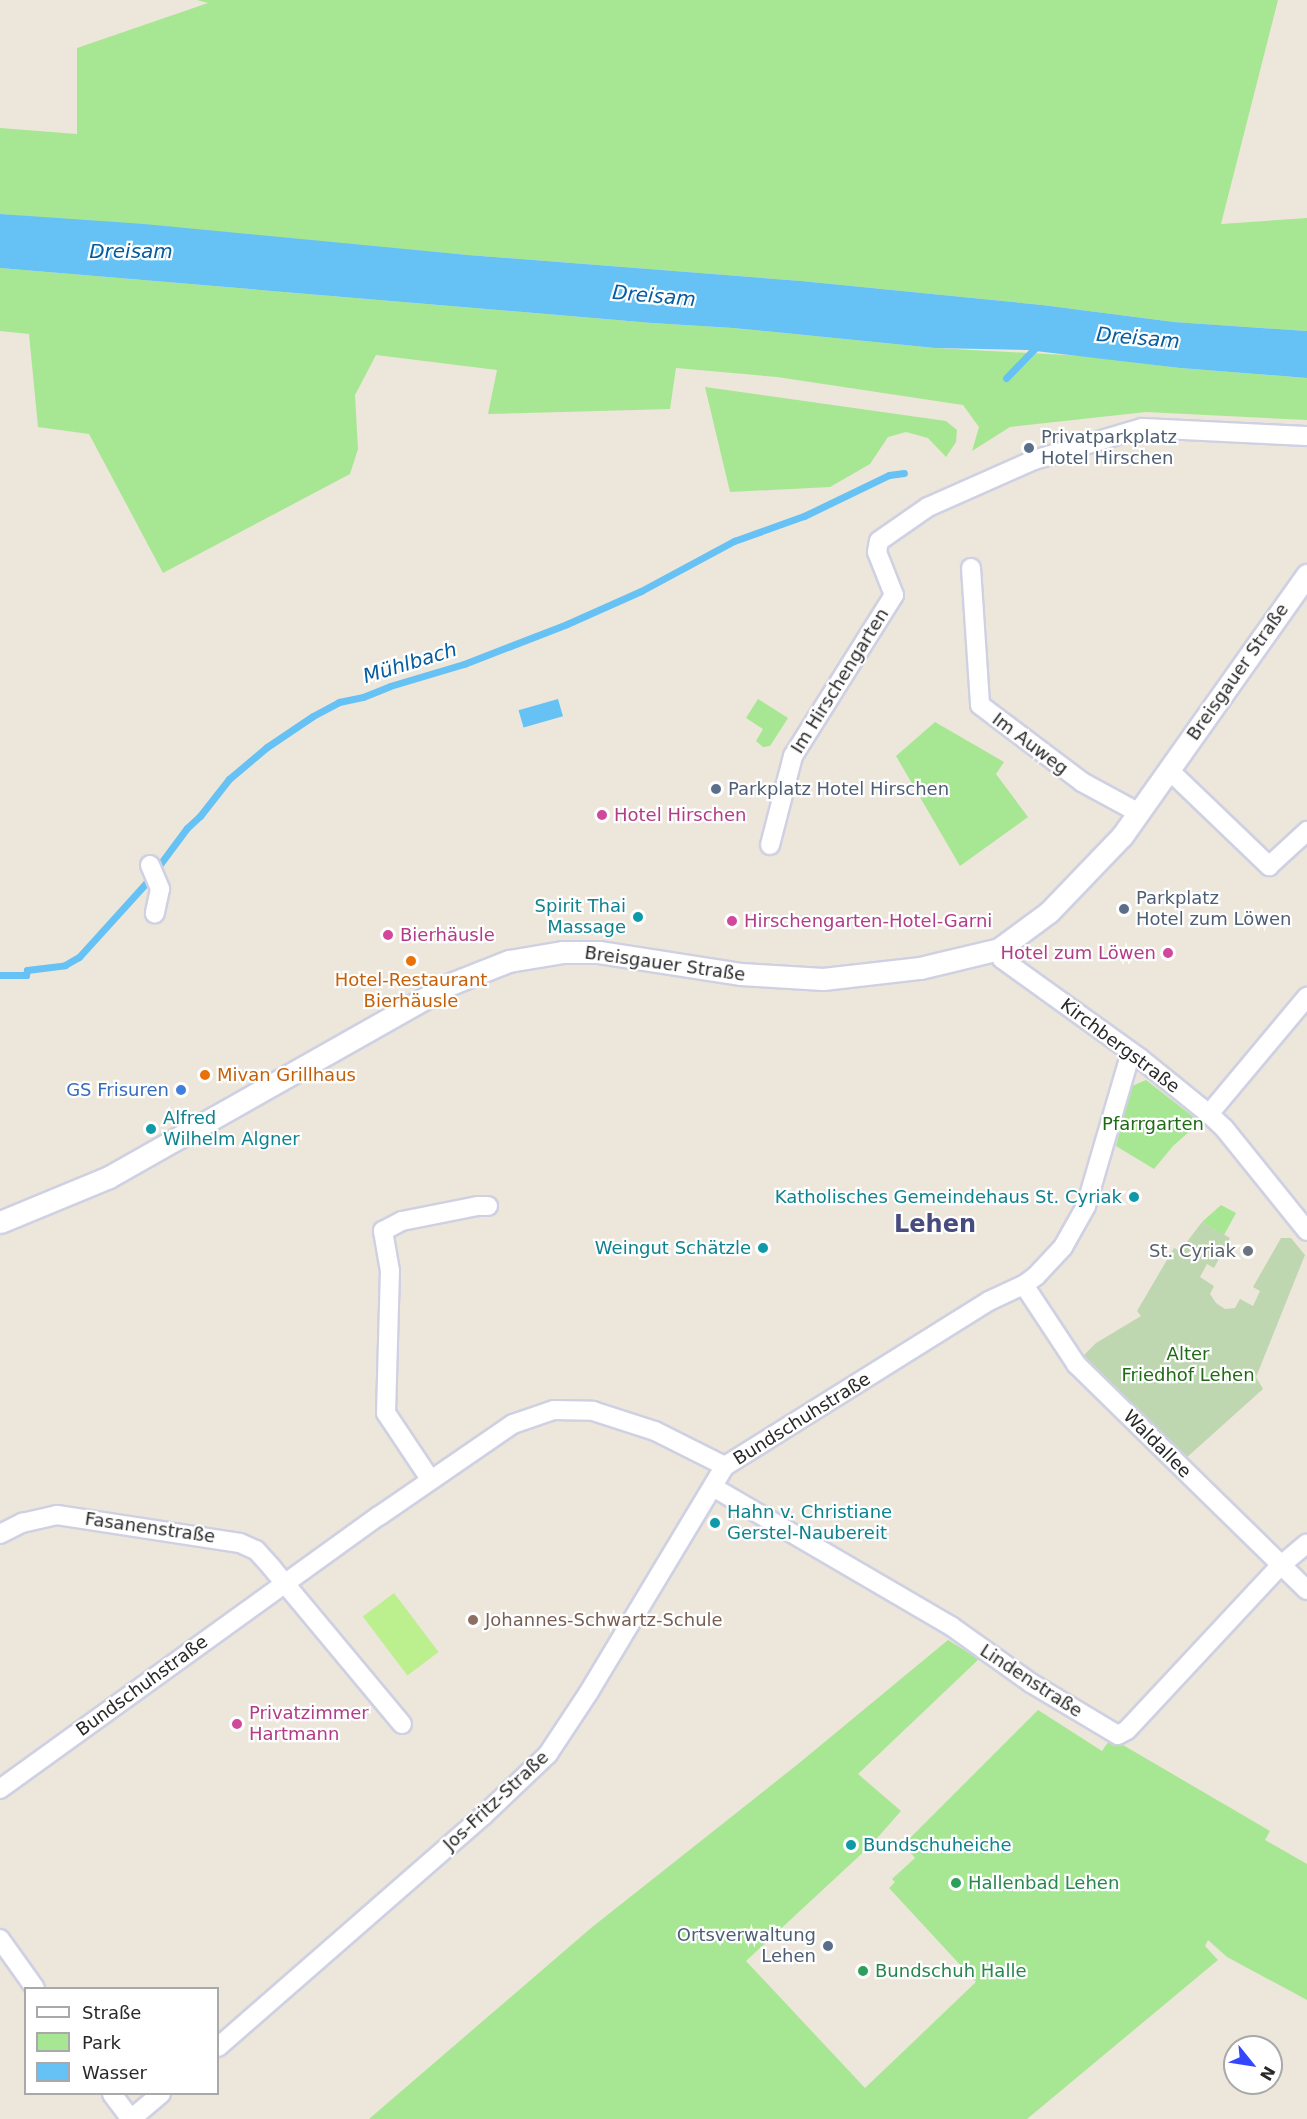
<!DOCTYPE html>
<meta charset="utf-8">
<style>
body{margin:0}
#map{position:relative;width:1307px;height:2119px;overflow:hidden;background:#ede6da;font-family:"DejaVu Sans",sans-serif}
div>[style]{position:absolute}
.green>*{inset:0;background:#a7e793}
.cemetery>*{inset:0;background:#bfd7b0}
.pitch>*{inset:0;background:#bcef8e;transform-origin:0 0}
.water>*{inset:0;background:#66c1f5;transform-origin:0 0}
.stream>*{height:7px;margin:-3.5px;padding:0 3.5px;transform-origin:3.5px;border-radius:3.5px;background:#66c1f5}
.roads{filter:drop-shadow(2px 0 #cfd1e3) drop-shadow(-2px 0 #cfd1e3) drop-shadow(0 2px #cfd1e3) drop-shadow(0 -2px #cfd1e3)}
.minor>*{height:18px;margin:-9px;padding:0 9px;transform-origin:9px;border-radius:9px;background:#fff}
.tertiary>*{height:21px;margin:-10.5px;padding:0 10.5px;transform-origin:10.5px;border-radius:10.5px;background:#fff}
.dots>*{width:16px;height:16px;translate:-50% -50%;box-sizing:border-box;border:3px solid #fff;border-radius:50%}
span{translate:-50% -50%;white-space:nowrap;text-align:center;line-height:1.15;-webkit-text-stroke:4.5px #fff;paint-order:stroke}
.service-label{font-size:18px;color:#4e5e75}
.left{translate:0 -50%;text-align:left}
.right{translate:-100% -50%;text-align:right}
.street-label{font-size:18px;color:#292929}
.hotel-label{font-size:18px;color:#b23c85}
.culture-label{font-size:18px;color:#0d838f}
.food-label{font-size:18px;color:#c56008}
.shop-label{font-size:18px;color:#366cbe}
.park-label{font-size:18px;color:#1f6a15}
.worship-label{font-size:18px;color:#5b616d}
.education-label{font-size:18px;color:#785e54}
.leisure-label{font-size:18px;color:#27864d}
.water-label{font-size:20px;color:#055ca1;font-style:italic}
.district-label{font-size:24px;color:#474b7d;font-weight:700}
.legend{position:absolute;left:24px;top:1987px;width:195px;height:108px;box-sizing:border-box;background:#fff;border:2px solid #a9a9a9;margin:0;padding:8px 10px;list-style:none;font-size:18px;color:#292929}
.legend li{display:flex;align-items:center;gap:12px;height:30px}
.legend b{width:30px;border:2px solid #a9a9a9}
.north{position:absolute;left:1223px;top:2035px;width:60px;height:60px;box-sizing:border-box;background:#fff;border:2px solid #a9a9a9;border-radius:50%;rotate:120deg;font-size:16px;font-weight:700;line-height:24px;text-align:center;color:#292929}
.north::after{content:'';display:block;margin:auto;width:21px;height:27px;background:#3546ff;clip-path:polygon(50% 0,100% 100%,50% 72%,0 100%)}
</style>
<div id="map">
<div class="green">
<i style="clip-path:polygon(197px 0,1278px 0,1221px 224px,1307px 218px,1307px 331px,1174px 322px,1042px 305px,801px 281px,468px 255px,0 214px,0 128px,77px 134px,77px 48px,208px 3px)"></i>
<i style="clip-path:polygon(0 268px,652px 323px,733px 328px,935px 348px,1084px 356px,1180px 368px,1307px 378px,1307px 420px,1146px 412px,1010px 427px,972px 451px,979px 427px,963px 405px,777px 377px,676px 368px,670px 409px,488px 414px,497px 370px,376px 355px,355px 395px,358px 449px,350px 474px,163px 573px,89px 434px,38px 427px,29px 334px,0 331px)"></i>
<i style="clip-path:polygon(705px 387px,946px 421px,957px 430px,956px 442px,946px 457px,928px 438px,906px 432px,888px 437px,870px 464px,830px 487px,730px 492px)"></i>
<i style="clip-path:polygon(758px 699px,788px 718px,770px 746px,763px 747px,756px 741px,763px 729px,746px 718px)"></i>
<i style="clip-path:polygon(935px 722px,1004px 762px,996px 774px,1028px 817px,960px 866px,896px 756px)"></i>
<i style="clip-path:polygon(1146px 1080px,1200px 1122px,1173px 1146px,1154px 1169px,1116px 1146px,1132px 1086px)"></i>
<i style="clip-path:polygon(1221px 1205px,1236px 1213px,1224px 1235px,1202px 1222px)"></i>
<i style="clip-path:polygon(948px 1640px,979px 1659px,858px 1774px,901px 1811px,871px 1845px,746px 1961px,865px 2088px,976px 1982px,889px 1888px,895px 1882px,892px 1879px,915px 1858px,904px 1844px,1038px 1710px,1102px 1751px,1111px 1738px,1270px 1831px,1265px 1840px,1307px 1864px,1307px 2000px,1227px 1957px,1208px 1940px,1205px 1946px,1218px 1960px,1027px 2119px,369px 2119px,591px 1928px,798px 1764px)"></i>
</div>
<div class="cemetery">
<i style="clip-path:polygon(1202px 1222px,1230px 1238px,1214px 1268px,1207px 1264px,1200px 1277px,1214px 1286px,1210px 1294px,1216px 1303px,1225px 1309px,1235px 1308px,1240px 1299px,1253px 1306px,1260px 1291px,1253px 1287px,1281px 1238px,1291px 1238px,1305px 1255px,1256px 1377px,1263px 1389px,1185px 1459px,1083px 1356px,1096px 1343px,1141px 1316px,1137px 1311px,1174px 1248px,1180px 1251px)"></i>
</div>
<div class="pitch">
<i style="left:394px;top:1593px;width:74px;height:39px;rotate:53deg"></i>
</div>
<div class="water">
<i style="clip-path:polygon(0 214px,144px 224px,468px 255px,801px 281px,1042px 305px,1174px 322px,1307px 331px,1307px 378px,1180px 368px,1027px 350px,935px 348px,733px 328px,652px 323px,0 268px)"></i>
<i style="left:558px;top:699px;width:18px;height:41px;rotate:74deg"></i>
</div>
<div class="stream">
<i style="left:1006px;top:378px;width:46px;rotate:-45.9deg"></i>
<i style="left:0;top:975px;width:26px"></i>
<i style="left:26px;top:975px;width:5px;rotate:-79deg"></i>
<i style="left:27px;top:970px;width:38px;rotate:-7deg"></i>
<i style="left:65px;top:965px;width:16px;rotate:-30deg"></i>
<i style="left:79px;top:957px;width:100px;rotate:-47.8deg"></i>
<i style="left:146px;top:883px;width:69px;rotate:-53.3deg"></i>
<i style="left:187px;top:828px;width:18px;rotate:-43deg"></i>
<i style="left:200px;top:816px;width:47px;rotate:-51.9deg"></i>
<i style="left:229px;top:779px;width:50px;rotate:-40.1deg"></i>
<i style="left:267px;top:747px;width:55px;rotate:-34deg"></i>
<i style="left:313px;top:716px;width:30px;rotate:-28deg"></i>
<i style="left:339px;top:702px;width:25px;rotate:-12deg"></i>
<i style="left:363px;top:697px;width:29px;rotate:-22deg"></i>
<i style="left:390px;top:686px;width:77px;rotate:-16.6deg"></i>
<i style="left:464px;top:664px;width:110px;rotate:-21.2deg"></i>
<i style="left:567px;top:624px;width:81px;rotate:-24deg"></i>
<i style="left:641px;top:591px;width:106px;rotate:-28.3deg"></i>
<i style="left:734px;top:541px;width:74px;rotate:-19.7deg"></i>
<i style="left:804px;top:516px;width:94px;rotate:-25.8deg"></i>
<i style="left:889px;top:475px;width:15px;rotate:-8deg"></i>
</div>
<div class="roads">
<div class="minor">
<i style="left:971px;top:568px;width:137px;rotate:86.2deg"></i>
<i style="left:980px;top:705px;width:128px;rotate:37deg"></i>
<i style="left:1082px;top:782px;width:65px;rotate:28.5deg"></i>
<i style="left:1169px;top:770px;width:139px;rotate:43.8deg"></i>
<i style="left:1269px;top:866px;width:52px;rotate:-42.6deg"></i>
<i style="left:770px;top:845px;width:92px;rotate:-75.5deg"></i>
<i style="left:793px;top:756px;width:190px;rotate:-57.9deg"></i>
<i style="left:894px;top:595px;width:46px;rotate:-111.6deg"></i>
<i style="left:877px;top:552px;width:11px;rotate:-80deg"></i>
<i style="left:879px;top:541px;width:60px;rotate:-34.8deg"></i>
<i style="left:928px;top:507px;width:116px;rotate:-23.9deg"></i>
<i style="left:1034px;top:460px;width:113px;rotate:-16.5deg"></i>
<i style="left:1142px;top:428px;width:165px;rotate:2.8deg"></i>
<i style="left:150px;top:865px;width:26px;rotate:67deg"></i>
<i style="left:160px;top:889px;width:25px;rotate:102deg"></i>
<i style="left:999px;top:949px;width:10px;rotate:73deg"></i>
<i style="left:1002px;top:959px;width:171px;rotate:35.7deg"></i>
<i style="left:1141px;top:1059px;width:87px;rotate:39deg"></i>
<i style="left:1209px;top:1114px;width:21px;rotate:43deg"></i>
<i style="left:1224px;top:1128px;width:132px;rotate:51.1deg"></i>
<i style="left:1209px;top:1114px;width:153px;rotate:-50.1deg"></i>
<i style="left:1024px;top:1285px;width:95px;rotate:56.6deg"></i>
<i style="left:1076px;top:1364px;width:323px;rotate:44.4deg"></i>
<i style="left:430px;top:1479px;width:79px;rotate:-123.7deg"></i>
<i style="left:386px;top:1413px;width:142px;rotate:-88.4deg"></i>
<i style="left:390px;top:1271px;width:41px;rotate:-99.9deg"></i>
<i style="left:383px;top:1231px;width:21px;rotate:-28deg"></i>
<i style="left:402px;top:1221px;width:77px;rotate:-11.2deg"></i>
<i style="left:478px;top:1206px;width:10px"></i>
<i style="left:713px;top:1487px;width:276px;rotate:30.3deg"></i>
<i style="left:951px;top:1626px;width:98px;rotate:35.5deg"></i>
<i style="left:1031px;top:1683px;width:101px;rotate:30.9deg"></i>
<i style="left:1118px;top:1735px;width:10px;rotate:-29deg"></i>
<i style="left:1127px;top:1730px;width:224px;rotate:-47deg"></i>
<i style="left:1280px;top:1566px;width:35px;rotate:-40deg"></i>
<i style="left:0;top:1534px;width:25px;rotate:-27deg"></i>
<i style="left:22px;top:1523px;width:36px;rotate:-13deg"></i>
<i style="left:57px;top:1515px;width:185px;rotate:8.7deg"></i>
<i style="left:240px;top:1543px;width:17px;rotate:24deg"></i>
<i style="left:256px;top:1550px;width:24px;rotate:48deg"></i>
<i style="left:272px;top:1568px;width:203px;rotate:50.2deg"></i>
<i style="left:0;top:1789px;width:467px;rotate:-35.8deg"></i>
<i style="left:379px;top:1516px;width:163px;rotate:-34.5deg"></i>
<i style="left:513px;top:1424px;width:43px;rotate:-18.9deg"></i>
<i style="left:554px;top:1410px;width:39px;rotate:1deg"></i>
<i style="left:593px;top:1411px;width:65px;rotate:17.9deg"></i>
<i style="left:655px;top:1431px;width:78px;rotate:26.6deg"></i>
<i style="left:0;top:1939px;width:60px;rotate:54.5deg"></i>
<i style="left:218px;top:2047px;width:352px;rotate:-41.1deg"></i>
<i style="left:483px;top:1816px;width:90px;rotate:-43.6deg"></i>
<i style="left:548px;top:1754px;width:74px;rotate:-56.5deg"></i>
<i style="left:589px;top:1692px;width:264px;rotate:-59deg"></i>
<i style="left:725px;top:1466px;width:311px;rotate:-32deg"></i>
<i style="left:989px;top:1301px;width:38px;rotate:-25deg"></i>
<i style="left:1024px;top:1285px;width:15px;rotate:-37deg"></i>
<i style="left:1036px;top:1276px;width:40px;rotate:-47deg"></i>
<i style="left:1063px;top:1247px;width:47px;rotate:-60.7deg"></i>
<i style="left:1086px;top:1206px;width:160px;rotate:-73.7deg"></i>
<i style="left:112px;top:2094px;width:31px;rotate:53deg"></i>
<i style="left:131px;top:2119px;width:39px;rotate:-40deg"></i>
</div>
<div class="tertiary">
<i style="left:0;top:1222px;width:118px;rotate:-22.4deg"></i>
<i style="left:109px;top:1177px;width:390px;rotate:-29.5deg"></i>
<i style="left:448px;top:985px;width:66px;rotate:-21.5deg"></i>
<i style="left:509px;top:961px;width:55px;rotate:-9.5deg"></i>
<i style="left:563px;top:952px;width:36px"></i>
<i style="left:599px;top:952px;width:144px;rotate:8.8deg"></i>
<i style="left:741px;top:974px;width:82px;rotate:3.5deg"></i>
<i style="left:823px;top:979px;width:98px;rotate:-6.5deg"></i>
<i style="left:920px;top:968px;width:81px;rotate:-13.5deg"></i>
<i style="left:999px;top:949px;width:62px;rotate:-36.5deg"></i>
<i style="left:1049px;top:912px;width:105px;rotate:-46.2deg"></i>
<i style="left:1122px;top:836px;width:320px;rotate:-54.7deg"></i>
</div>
</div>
<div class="dots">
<i style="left:1029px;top:448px;background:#5c6f8a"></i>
<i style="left:716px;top:789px;background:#5c6f8a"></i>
<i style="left:602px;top:815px;background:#d1479c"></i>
<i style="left:1124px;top:909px;background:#5c6f8a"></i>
<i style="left:638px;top:917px;background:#0f9aa8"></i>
<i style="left:732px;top:921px;background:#d1479c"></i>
<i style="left:388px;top:935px;background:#d1479c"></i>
<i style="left:1168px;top:953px;background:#d1479c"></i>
<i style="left:411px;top:961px;background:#e8710a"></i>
<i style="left:205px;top:1075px;background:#e8710a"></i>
<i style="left:181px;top:1090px;background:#3f7fe0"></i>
<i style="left:151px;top:1129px;background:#0f9aa8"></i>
<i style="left:1134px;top:1197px;background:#0f9aa8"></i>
<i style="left:763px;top:1248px;background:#0f9aa8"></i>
<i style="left:1248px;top:1251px;background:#6b7280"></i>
<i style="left:715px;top:1523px;background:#0f9aa8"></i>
<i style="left:473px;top:1620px;background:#8d6e63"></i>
<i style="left:237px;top:1724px;background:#d1479c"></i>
<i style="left:851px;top:1845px;background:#0f9aa8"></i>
<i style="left:956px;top:1883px;background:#2e9e5b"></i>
<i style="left:828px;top:1946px;background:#5c6f8a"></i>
<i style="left:863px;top:1971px;background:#2e9e5b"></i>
</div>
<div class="service-label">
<span class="left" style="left:1041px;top:448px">Privatparkplatz<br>Hotel Hirschen</span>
<span class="left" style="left:728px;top:789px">Parkplatz Hotel Hirschen</span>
<span class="left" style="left:1136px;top:909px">Parkplatz<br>Hotel zum Löwen</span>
<span class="right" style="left:816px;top:1946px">Ortsverwaltung<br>Lehen</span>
</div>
<div class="street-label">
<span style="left:1238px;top:672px;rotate:-55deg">Breisgauer Straße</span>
<span style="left:840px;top:681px;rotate:-58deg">Im Hirschengarten</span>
<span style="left:1030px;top:744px;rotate:37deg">Im Auweg</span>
<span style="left:665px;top:964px;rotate:8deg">Breisgauer Straße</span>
<span style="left:1120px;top:1046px;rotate:37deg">Kirchbergstraße</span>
<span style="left:802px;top:1419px;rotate:-32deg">Bundschuhstraße</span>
<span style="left:1157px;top:1444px;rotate:45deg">Waldallee</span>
<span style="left:150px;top:1528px;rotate:8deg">Fasanenstraße</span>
<span style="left:1031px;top:1681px;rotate:33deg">Lindenstraße</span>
<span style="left:142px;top:1686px;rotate:-36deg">Bundschuhstraße</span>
<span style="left:496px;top:1801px;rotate:-43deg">Jos-Fritz-Straße</span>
</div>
<div class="hotel-label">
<span class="left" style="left:614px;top:815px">Hotel Hirschen</span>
<span class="left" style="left:744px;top:921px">Hirschengarten-Hotel-Garni</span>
<span class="left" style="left:400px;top:935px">Bierhäusle</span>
<span class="right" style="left:1156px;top:953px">Hotel zum Löwen</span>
<span class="left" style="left:249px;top:1724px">Privatzimmer<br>Hartmann</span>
</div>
<div class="culture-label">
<span class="right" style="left:626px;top:917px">Spirit Thai<br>Massage</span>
<span class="left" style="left:163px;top:1129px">Alfred<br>Wilhelm Algner</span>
<span class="right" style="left:1122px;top:1197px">Katholisches Gemeindehaus St. Cyriak</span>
<span class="right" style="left:751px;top:1248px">Weingut Schätzle</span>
<span class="left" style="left:727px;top:1523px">Hahn v. Christiane<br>Gerstel-Naubereit</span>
<span class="left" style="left:863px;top:1845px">Bundschuheiche</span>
</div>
<div class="food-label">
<span style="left:411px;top:991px">Hotel-Restaurant<br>Bierhäusle</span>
<span class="left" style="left:217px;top:1075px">Mivan Grillhaus</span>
</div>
<div class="shop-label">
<span class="right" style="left:169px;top:1090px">GS Frisuren</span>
</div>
<div class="park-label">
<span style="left:1153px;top:1124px">Pfarrgarten</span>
<span style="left:1188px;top:1365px">Alter<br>Friedhof Lehen</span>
</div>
<div class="worship-label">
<span class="right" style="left:1236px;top:1251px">St. Cyriak</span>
</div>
<div class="education-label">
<span class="left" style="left:485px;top:1620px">Johannes-Schwartz-Schule</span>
</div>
<div class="leisure-label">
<span class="left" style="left:968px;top:1883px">Hallenbad Lehen</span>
<span class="left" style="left:875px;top:1971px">Bundschuh Halle</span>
</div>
<div class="water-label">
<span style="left:131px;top:251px">Dreisam</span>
<span style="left:654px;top:296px;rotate:5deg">Dreisam</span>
<span style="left:1138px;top:338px;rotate:5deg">Dreisam</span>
<span style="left:410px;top:663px;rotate:-17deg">Mühlbach</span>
</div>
<div class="district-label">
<span style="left:935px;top:1225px">Lehen</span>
</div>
<ul class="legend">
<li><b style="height:8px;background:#fff"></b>Straße</li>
<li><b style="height:16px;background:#a7e793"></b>Park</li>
<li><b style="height:16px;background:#66c1f5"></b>Wasser</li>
</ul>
<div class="north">N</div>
</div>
